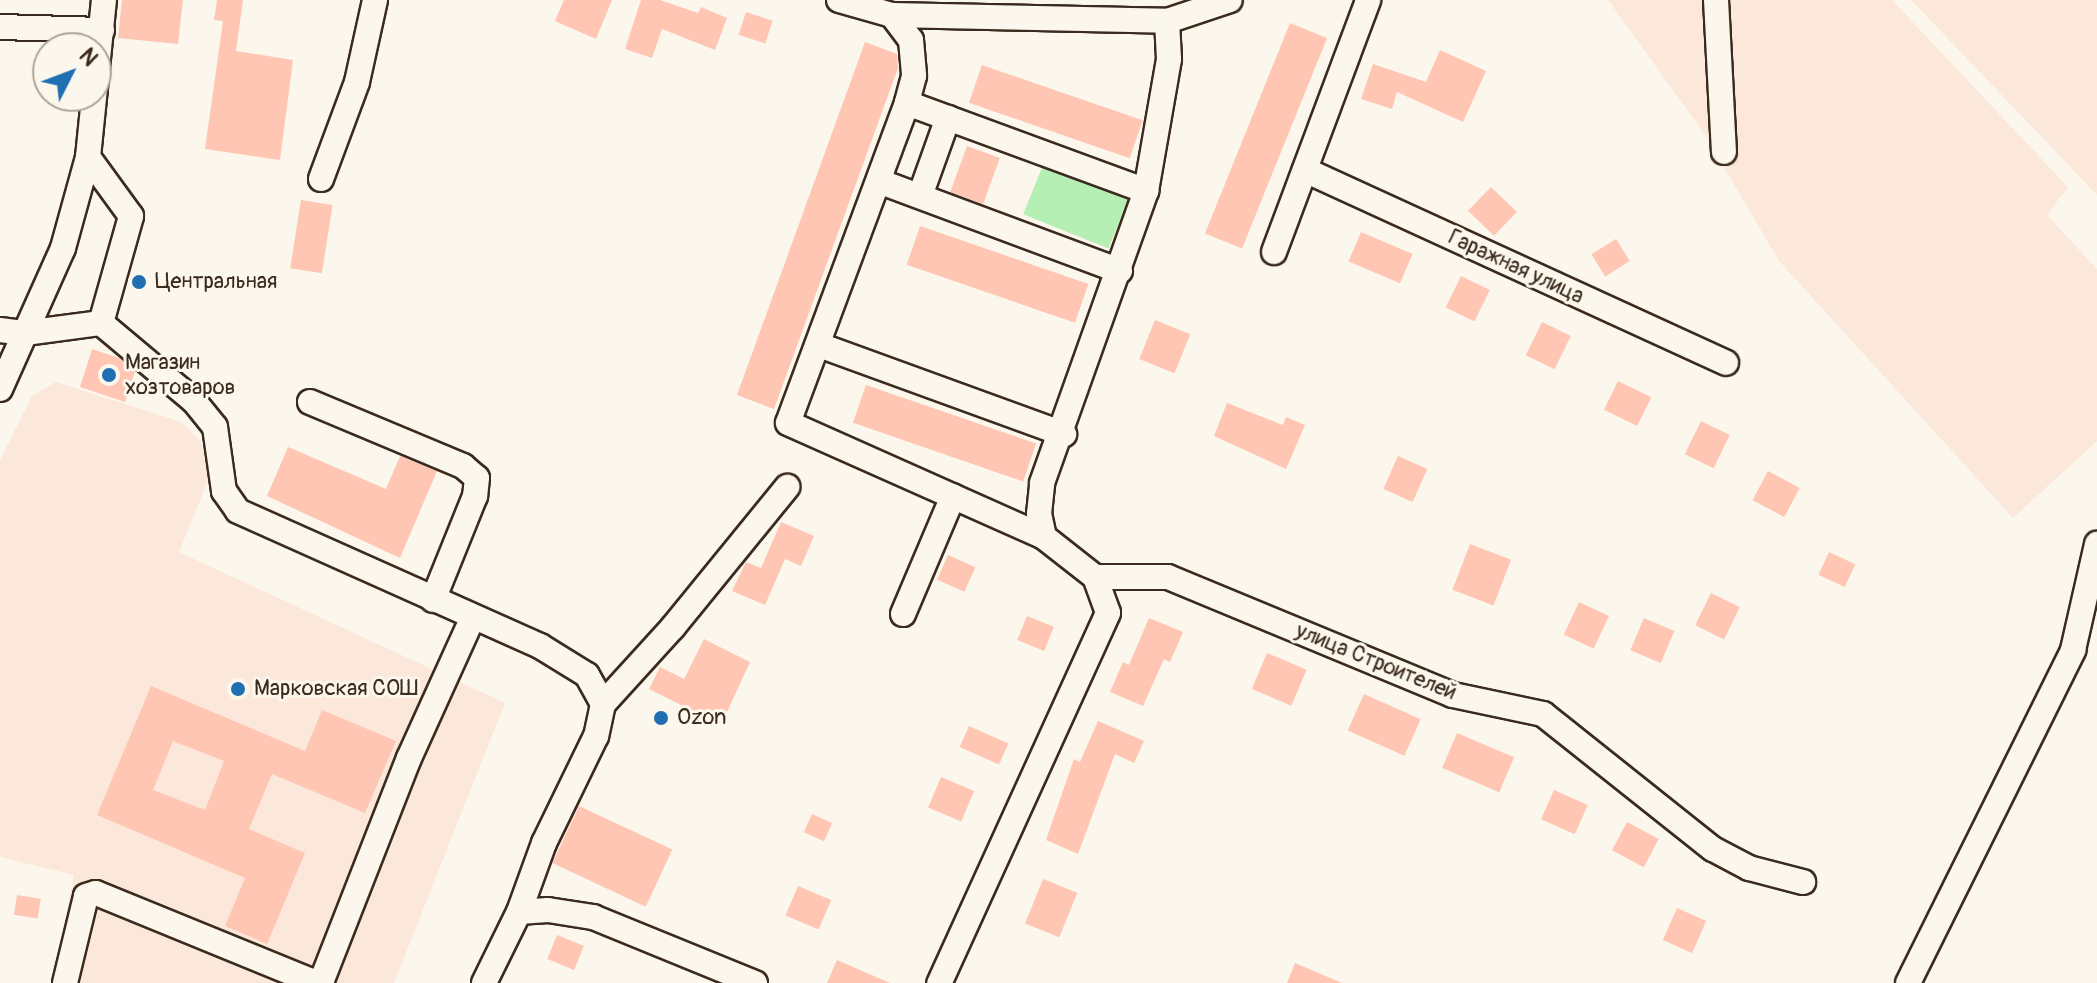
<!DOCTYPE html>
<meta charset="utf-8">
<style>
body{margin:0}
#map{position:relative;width:2097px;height:983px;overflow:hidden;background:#fbf7ec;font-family:Pangolin,sans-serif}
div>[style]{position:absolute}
.built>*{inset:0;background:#fce8db}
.green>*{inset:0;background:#b6efb3;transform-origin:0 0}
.building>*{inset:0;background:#ffc6b4;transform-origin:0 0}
.roads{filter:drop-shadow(2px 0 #3b2a1e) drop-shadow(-2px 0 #3b2a1e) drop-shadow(0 2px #3b2a1e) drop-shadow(0 -2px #3b2a1e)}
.minor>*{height:24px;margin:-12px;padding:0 12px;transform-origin:12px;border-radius:12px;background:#fbf7ec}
.dots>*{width:22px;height:22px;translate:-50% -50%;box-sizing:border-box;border:4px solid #fbf7ec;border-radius:50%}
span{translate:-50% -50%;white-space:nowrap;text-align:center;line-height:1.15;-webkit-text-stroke:6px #fbf7ec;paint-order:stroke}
.street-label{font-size:22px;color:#3b2a1e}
.poi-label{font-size:22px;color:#3b2a1e}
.left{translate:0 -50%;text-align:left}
.north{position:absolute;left:32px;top:32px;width:80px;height:80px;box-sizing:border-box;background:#fbf7ec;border:2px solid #aea59a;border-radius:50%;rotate:48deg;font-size:22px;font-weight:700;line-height:32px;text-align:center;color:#3b2a1e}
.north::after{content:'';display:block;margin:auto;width:28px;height:36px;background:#1f6fb2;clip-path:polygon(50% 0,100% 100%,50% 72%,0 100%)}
</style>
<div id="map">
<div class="built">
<i style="clip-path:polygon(1608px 0,1892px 0,2068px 187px,2047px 215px,2097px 269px,2097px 441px,2013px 518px,1779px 261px,1705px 135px)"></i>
<i style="clip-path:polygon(1911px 0,2097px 0,2097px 195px)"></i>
<i style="clip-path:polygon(56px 382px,182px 422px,200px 441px,212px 471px,179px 552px,505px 703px,394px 983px,75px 983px,88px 927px,65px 919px,74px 875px,0 857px,0 460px,32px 396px)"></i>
</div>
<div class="green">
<i style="left:1043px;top:165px;width:92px;height:53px;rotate:22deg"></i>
</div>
<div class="building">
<i style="clip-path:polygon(122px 0,183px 0,178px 44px,118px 38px)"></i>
<i style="clip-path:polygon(217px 0,243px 0,236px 51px,293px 60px,280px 160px,205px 149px,223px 21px,214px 20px)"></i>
<i style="clip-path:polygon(564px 0,612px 0,596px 39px,555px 21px)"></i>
<i style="clip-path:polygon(641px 0,660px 0,698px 13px,701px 7px,727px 18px,715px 50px,662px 29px,652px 58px,625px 49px)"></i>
<i style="left:746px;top:12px;width:28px;height:24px;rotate:18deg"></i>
<i style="left:1290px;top:23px;width:40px;height:227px;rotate:22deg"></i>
<i style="clip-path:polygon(865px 42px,897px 54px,898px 68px,774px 409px,737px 395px)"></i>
<i style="clip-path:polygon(1440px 50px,1486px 71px,1463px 122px,1397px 92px,1392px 109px,1361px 99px,1373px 64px,1426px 82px)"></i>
<i style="left:982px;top:65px;width:170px;height:40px;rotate:19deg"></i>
<i style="left:967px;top:146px;width:35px;height:49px;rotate:20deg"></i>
<i style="left:1491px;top:187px;width:36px;height:33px;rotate:44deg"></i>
<i style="left:301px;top:200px;width:32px;height:69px;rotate:9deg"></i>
<i style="left:920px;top:226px;width:178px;height:41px;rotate:19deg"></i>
<i style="left:1361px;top:232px;width:56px;height:32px;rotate:23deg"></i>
<i style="left:1616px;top:239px;width:26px;height:29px;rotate:58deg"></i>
<i style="left:1461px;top:276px;width:32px;height:35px;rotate:26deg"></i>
<i style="left:1155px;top:320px;width:38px;height:42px;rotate:22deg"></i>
<i style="left:1542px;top:322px;width:32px;height:37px;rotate:26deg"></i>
<i style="clip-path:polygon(92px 349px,119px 358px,135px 371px,125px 402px,80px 387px)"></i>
<i style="left:1618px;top:381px;width:37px;height:32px;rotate:26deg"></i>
<i style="left:866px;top:385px;width:180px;height:40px;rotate:19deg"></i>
<i style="clip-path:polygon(1227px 403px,1283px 425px,1286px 417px,1305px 425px,1286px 469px,1214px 436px)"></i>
<i style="left:1701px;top:421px;width:32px;height:37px;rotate:26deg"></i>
<i style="clip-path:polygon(288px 447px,386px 489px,400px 456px,437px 471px,400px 558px,267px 496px)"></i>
<i style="left:1398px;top:456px;width:32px;height:36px;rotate:24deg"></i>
<i style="left:1768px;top:471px;width:36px;height:33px;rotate:28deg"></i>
<i style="clip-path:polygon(781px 522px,814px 536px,801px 566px,785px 559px,765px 605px,732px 591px,746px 562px,761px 568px)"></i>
<i style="left:1470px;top:544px;width:44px;height:49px;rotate:21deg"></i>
<i style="left:1829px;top:552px;width:29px;height:25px;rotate:25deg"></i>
<i style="left:948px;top:555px;width:30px;height:27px;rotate:24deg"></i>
<i style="left:1711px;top:593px;width:32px;height:36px;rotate:26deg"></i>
<i style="left:1579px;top:602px;width:33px;height:36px;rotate:25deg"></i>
<i style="left:1027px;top:616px;width:29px;height:26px;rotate:22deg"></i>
<i style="clip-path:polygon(1149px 618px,1183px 632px,1170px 662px,1164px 659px,1143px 706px,1110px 692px,1123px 662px,1129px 665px)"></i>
<i style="left:1644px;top:618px;width:33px;height:35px;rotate:23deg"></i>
<i style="clip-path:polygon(704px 639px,750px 662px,721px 725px,649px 689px,660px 667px,684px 679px)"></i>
<i style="left:1267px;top:653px;width:43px;height:39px;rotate:23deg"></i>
<i style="clip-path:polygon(evenodd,151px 686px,305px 751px,322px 710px,396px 741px,365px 813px,272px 774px,249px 829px,305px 853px,267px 944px,225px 926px,245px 878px,97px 815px,151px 686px,173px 741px,224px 761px,205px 810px,153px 790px,173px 741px)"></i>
<i style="left:1364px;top:694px;width:62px;height:40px;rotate:24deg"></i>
<i style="clip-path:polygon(1098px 721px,1144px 741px,1134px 763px,1115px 754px,1078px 854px,1046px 840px,1074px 759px,1080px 762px)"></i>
<i style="left:969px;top:726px;width:43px;height:23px;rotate:24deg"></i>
<i style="left:1457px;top:733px;width:62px;height:38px;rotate:23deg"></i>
<i style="left:941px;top:777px;width:36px;height:33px;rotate:23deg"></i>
<i style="left:1554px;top:790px;width:37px;height:32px;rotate:24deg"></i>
<i style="left:579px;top:806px;width:103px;height:63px;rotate:25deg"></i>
<i style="left:812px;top:814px;width:22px;height:20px;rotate:24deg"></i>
<i style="left:1627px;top:822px;width:36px;height:32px;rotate:28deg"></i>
<i style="left:1043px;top:879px;width:37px;height:48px;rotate:22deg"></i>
<i style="left:798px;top:886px;width:36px;height:32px;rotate:23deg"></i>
<i style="left:17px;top:895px;width:24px;height:20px;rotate:9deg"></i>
<i style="left:1677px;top:908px;width:32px;height:35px;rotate:24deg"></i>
<i style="left:557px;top:935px;width:29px;height:26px;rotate:22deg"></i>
<i style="clip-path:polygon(837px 960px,890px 983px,827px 983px)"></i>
<i style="clip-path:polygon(1295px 963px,1342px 983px,1287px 983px)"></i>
</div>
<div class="roads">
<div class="minor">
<i style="left:839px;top:0;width:55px;rotate:15.8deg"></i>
<i style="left:892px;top:15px;width:275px;rotate:1.2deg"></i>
<i style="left:1716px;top:0;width:152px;rotate:87deg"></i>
<i style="left:892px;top:15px;width:31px;rotate:53deg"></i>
<i style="left:911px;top:40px;width:36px;rotate:85deg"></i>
<i style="left:914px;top:76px;width:28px;rotate:105deg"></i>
<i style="left:907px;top:103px;width:341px;rotate:110.4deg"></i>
<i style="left:788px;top:423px;width:280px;rotate:24deg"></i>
<i style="left:1044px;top:537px;width:65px;rotate:38.1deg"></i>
<i style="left:1095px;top:577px;width:38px;rotate:70deg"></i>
<i style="left:1108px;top:613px;width:407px;rotate:114.5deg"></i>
<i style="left:0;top:27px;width:102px;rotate:1.7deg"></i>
<i style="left:907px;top:103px;width:255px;rotate:20.2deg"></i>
<i style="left:1305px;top:170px;width:463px;rotate:24.6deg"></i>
<i style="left:321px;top:179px;width:103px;rotate:-69.6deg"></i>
<i style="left:357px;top:82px;width:84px;rotate:-77.6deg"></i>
<i style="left:881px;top:182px;width:255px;rotate:20.4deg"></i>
<i style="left:920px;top:196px;width:83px;rotate:-70.3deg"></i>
<i style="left:1274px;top:252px;width:269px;rotate:-69.5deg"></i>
<i style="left:101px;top:323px;width:121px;rotate:40deg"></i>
<i style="left:194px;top:401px;width:33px;rotate:51deg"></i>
<i style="left:215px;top:427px;width:65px;rotate:82deg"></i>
<i style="left:224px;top:491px;width:24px;rotate:55deg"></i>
<i style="left:238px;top:511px;width:331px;rotate:24.1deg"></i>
<i style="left:540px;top:646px;width:55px;rotate:31.7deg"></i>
<i style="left:587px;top:675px;width:33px;rotate:61deg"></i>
<i style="left:603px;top:704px;width:33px;rotate:102deg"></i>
<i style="left:596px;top:736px;width:119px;rotate:115.9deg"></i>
<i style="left:544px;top:843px;width:73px;rotate:109.9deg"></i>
<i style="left:0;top:330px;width:25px;rotate:7deg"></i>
<i style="left:25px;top:333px;width:77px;rotate:-7.5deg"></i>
<i style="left:101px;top:323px;width:111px;rotate:-74.3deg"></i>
<i style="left:131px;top:216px;width:73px;rotate:-126.1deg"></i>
<i style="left:819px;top:345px;width:261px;rotate:20deg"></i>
<i style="left:0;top:389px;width:154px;rotate:-65.9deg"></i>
<i style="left:63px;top:248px;width:94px;rotate:-74.6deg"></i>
<i style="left:88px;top:157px;width:158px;rotate:-84.2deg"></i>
<i style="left:310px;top:402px;width:166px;rotate:22.7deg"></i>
<i style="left:463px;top:466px;width:18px;rotate:41deg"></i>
<i style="left:477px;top:478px;width:18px;rotate:96deg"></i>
<i style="left:475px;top:496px;width:112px;rotate:112deg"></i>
<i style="left:1044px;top:537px;width:24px;rotate:-102deg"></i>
<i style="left:1039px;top:514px;width:31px;rotate:-84deg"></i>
<i style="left:1042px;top:483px;width:310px;rotate:-70.4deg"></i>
<i style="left:1146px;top:191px;width:134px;rotate:-80.1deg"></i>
<i style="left:1169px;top:59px;width:38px;rotate:-93deg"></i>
<i style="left:1167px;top:21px;width:66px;rotate:-18.4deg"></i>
<i style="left:1095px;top:577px;width:73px"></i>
<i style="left:1168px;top:577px;width:308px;rotate:22.5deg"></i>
<i style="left:1453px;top:695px;width:92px;rotate:11.9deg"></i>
<i style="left:1543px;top:714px;width:217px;rotate:38.5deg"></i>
<i style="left:1713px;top:849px;width:41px;rotate:27.8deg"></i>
<i style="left:1749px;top:868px;width:56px;rotate:14.5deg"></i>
<i style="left:903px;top:614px;width:128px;rotate:-67deg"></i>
<i style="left:603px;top:704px;width:104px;rotate:-47.7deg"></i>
<i style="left:673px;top:627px;width:181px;rotate:-50.8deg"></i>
<i style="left:65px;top:983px;width:89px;rotate:-76.4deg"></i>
<i style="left:86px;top:896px;width:10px;rotate:-17deg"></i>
<i style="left:96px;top:893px;width:233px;rotate:22.2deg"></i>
<i style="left:312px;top:981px;width:10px;rotate:-6deg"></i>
<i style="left:322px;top:980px;width:238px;rotate:-68.6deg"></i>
<i style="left:409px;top:758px;width:155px;rotate:-65.6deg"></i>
<i style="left:484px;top:983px;width:79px;rotate:-63.8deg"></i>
<i style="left:519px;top:912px;width:29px;rotate:-4deg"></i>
<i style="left:548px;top:910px;width:46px;rotate:8.8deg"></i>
<i style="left:593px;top:917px;width:175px;rotate:22.2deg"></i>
<i style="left:1908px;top:983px;width:372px;rotate:-63.6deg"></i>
<i style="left:2073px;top:650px;width:109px;rotate:-77.2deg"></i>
</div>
</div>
<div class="dots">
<i style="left:139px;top:282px;background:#1f6fb2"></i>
<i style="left:109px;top:375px;background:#1f6fb2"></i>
<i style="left:238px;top:689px;background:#1f6fb2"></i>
<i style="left:661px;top:718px;background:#1f6fb2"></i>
</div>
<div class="street-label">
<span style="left:1516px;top:267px;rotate:25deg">Гаражная улица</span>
<span style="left:1376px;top:662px;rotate:22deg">улица Строителей</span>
</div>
<div class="poi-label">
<span class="left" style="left:155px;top:282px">Центральная</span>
<span class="left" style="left:125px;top:375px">Магазин<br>хозтоваров</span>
<span class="left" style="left:254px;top:689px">Марковская СОШ</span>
<span class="left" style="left:677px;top:718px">Ozon</span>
</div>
<div class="north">N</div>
</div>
